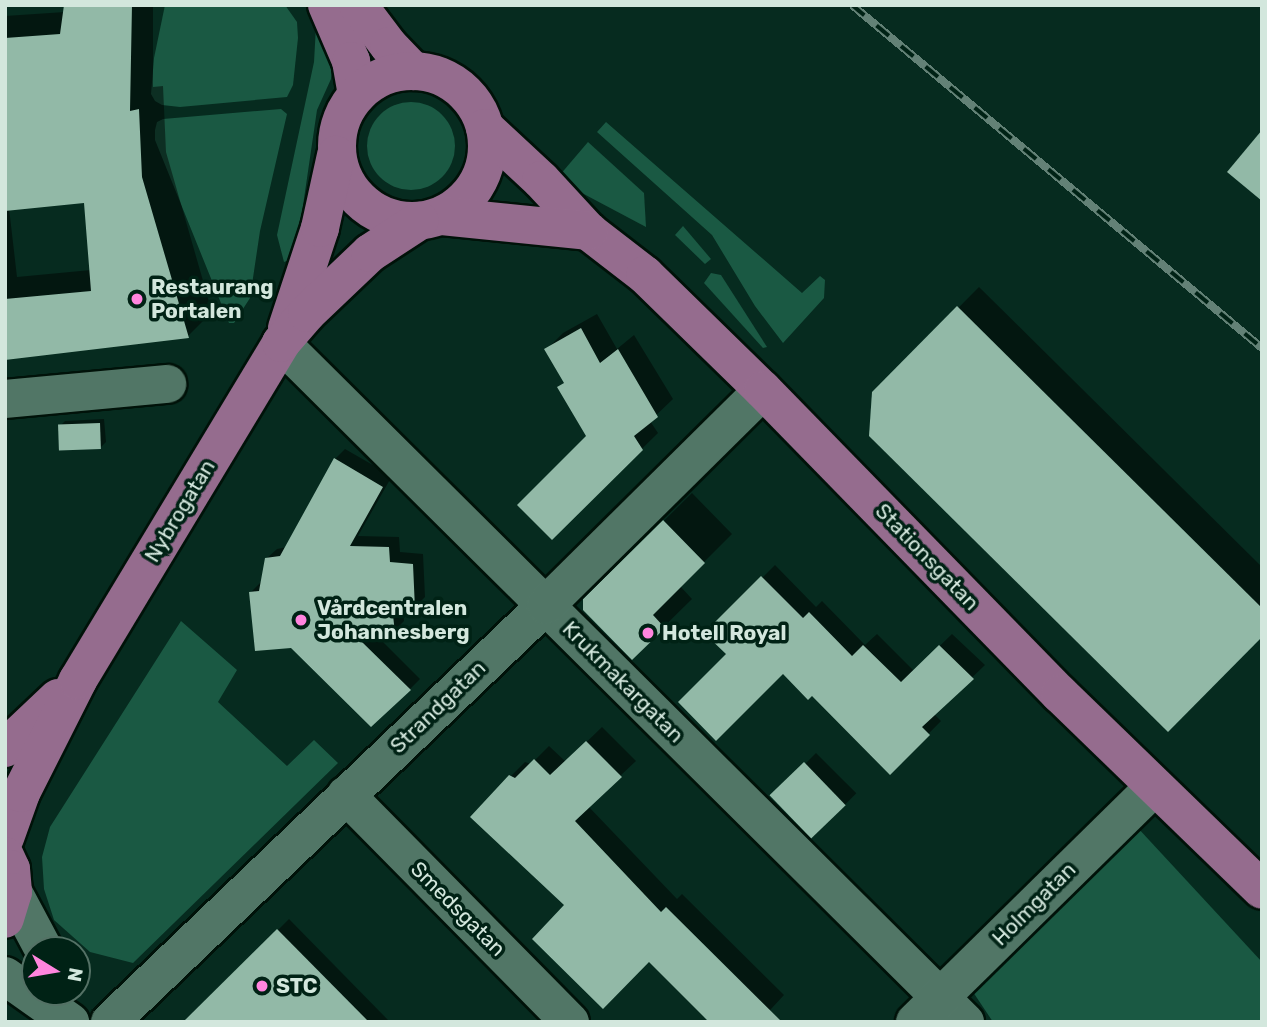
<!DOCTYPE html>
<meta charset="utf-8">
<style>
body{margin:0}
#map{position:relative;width:1267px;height:1027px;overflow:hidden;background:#062b1f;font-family:Rubik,sans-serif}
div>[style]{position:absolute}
.green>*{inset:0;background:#1a5943}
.round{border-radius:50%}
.shadow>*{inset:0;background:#0007;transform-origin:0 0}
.building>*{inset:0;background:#92b9a7;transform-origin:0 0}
.roads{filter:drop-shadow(2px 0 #001209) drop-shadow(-2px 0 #001209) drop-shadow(0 2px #001209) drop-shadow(0 -2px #001209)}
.minor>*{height:38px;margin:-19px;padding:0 19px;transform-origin:19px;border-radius:19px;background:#517666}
.major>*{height:38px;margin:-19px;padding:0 19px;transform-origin:19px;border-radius:19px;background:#956c8e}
.major>.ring{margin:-19px;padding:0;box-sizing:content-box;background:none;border:38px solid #956c8e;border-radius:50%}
.rail>*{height:8px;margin-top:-4px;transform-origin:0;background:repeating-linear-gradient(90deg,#002215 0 16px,#638176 0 32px);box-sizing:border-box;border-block:2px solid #638176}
.dots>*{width:19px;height:19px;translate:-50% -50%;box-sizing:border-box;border:4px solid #002215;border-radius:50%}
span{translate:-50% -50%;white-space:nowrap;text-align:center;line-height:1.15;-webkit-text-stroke:7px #002215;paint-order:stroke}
.poi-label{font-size:21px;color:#d3e7dd;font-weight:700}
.left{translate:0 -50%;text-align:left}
.street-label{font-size:21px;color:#d3e7dd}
.frame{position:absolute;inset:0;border:7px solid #d3e7dd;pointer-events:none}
.north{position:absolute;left:21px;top:936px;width:70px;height:70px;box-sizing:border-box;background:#002215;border:2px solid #547165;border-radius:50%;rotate:101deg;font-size:19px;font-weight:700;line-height:28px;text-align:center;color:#d3e7dd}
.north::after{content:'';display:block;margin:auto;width:24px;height:32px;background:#ff85de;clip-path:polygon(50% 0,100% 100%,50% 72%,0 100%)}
</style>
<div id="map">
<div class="green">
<i style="clip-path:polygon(165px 5px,285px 5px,297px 22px,298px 38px,293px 85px,287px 97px,180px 107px,162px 105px,155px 101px,151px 94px,154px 58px)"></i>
<i style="clip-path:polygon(316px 26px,332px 60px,331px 79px,317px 110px,300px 226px,292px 259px,284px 262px,277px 235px,314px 62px)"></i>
<i class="round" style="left:367px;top:102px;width:88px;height:88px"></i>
<i style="clip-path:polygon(281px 109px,287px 114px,260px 231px,250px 298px,234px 323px,229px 323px,155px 140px,155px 130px,157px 122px,163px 119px)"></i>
<i style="clip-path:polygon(606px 122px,802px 293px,820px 276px,825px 280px,824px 298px,783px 343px,755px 306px,712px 235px,597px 132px)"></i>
<i style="clip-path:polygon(588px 142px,644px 193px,646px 227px,580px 192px,559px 176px)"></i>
<i style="clip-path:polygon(683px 226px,711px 259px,705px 264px,675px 235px)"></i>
<i style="clip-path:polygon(711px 273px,721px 275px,767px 347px,763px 348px,704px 283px)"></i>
<i style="clip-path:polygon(181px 621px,237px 670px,218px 702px,287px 766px,314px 740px,338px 763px,133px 963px,90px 952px,54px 920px,44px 889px,42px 857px,50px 827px)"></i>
<i style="clip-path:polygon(1137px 827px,1262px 962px,1262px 1022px,993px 1022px,973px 992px)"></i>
</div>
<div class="shadow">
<i style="clip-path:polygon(evenodd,66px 5px,153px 5px,153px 87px,163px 86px,166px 152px,212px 312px,188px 336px,5px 358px,5px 16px,65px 12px,66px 5px,85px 201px,91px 270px,17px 277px,9px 208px,85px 201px)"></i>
<i style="clip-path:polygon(979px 287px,1262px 567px,1262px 635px,874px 393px)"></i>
<i style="clip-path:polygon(597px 314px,617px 349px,634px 335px,673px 399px,650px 421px,658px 433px,552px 537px,588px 436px,559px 387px,565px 382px,547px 349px,563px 333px)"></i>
<i style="clip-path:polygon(104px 419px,106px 442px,101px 447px,60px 426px,65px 421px)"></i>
<i style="clip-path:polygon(345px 449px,392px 476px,358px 536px,399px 537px,400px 552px,423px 554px,425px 597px,414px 608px,403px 611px,404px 621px,394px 631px,377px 636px,420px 679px,410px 689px,251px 592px,261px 582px,266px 559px,277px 549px,287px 547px,335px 459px)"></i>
<i style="clip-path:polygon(692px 493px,732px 534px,680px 586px,692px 599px,632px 658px,585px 599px)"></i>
<i style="clip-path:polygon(775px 565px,816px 607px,822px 601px,865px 645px,877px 634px,914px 671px,952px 634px,985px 665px,934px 714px,941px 721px,890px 773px,812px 694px,783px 672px,728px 654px,707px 633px)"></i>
<i style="clip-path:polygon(602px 727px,636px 761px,588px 806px,677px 899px,682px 894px,784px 995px,759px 1022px,649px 960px,567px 905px,511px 776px,525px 762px,531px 764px,549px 746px,566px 762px)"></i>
<i style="left:816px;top:753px;width:57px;height:61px;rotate:45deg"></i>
<i style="clip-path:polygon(289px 919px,390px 1022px,186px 1022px)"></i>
</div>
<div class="building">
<i style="clip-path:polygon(64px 5px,132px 5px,130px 111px,139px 109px,142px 177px,189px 338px,5px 360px,5px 299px,91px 291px,84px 203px,5px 211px,5px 38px,60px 34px)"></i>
<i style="clip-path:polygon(1262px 130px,1262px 201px,1227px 172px)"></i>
<i style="clip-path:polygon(957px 306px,1262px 608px,1262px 637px,1168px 732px,869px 436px,872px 392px)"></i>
<i style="clip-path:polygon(581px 328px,600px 363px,618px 349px,658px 417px,634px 436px,643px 450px,552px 540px,517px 505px,586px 436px,557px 387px,564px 383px,544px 349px)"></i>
<i style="left:100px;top:423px;width:26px;height:42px;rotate:88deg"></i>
<i style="clip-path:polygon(334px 458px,383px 487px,350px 546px,389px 547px,390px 562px,413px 564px,415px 609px,393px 615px,395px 633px,362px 642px,411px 690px,371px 727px,291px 648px,255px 651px,249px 592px,259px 591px,265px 558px,280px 556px)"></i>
<i style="clip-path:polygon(663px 520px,705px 563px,653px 615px,665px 628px,632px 660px,583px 610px,583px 599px)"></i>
<i style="clip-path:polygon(761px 576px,803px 618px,809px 612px,852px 656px,863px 645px,901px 682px,939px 645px,974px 679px,922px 727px,930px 735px,890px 775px,812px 696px,808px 700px,783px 674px,716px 741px,678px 702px,726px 654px,704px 633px)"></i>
<i style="clip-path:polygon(586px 741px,622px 777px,575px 821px,661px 912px,666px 907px,782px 1022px,709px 1022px,649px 962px,603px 1009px,532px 939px,564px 905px,470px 817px,509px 775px,515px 778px,534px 759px,550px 775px)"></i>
<i style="left:804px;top:762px;width:60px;height:48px;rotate:46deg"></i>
<i style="clip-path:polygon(277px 929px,369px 1022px,183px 1022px)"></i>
</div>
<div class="roads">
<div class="minor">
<i style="left:281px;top:343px;width:964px;rotate:44.79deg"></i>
<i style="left:5px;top:399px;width:163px;rotate:-5.3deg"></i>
<i style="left:346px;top:795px;width:319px;rotate:45.4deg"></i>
<i style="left:13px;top:892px;width:66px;rotate:61.9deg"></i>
<i style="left:5px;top:976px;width:80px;rotate:35.3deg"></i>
<i style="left:110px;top:1022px;width:603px;rotate:-43.72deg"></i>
<i style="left:546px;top:605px;width:305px;rotate:-44.7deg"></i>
<i style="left:915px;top:1022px;width:335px;rotate:-44.5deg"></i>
</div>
<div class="major">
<i style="left:327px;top:5px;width:61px;rotate:66.8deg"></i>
<i style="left:351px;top:61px;width:34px;rotate:80deg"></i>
<i style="left:358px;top:5px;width:51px;rotate:52.9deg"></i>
<i style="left:389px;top:46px;width:35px;rotate:46deg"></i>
<i class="ring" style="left:337px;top:71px;width:112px;height:112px"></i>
<i style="left:485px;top:128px;width:76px;rotate:42.9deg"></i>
<i style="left:541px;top:180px;width:69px;rotate:47.3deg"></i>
<i style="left:588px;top:231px;width:72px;rotate:37.7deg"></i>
<i style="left:645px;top:275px;width:165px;rotate:44.3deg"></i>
<i style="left:763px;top:390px;width:425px;rotate:45.7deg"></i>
<i style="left:1060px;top:694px;width:281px;rotate:44.1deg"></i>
<i style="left:441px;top:216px;width:148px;rotate:5.8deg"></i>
<i style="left:287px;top:328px;width:105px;rotate:-71.7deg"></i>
<i style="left:320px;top:228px;width:75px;rotate:-77.6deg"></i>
<i style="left:5px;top:748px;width:73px;rotate:-43.3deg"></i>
<i style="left:5px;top:838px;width:48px;rotate:-70.4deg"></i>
<i style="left:21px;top:793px;width:127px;rotate:-63.2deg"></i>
<i style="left:78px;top:680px;width:393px;rotate:-58.9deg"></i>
<i style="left:281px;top:343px;width:40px;rotate:-49deg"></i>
<i style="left:307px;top:313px;width:87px;rotate:-43.6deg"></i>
<i style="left:370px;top:253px;width:59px;rotate:-33.1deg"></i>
<i style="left:5px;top:856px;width:14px;rotate:65deg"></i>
<i style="left:11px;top:869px;width:23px;rotate:85deg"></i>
<i style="left:13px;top:892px;width:28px;rotate:107deg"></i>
</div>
</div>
<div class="rail">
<i style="left:852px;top:5px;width:535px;rotate:39.92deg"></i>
</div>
<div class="dots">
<i style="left:137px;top:299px;background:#ff85de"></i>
<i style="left:301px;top:620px;background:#ff85de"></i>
<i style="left:648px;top:633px;background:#ff85de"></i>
<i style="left:262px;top:986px;background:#ff85de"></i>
</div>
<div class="poi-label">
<span class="left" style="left:151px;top:299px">Restaurang<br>Portalen</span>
<span class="left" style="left:317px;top:620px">Vårdcentralen<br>Johannesberg</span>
<span class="left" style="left:662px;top:633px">Hotell Royal</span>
<span class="left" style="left:276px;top:986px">STC</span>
</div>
<div class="street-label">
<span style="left:180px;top:511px;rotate:-59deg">Nybrogatan</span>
<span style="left:927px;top:557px;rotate:46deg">Stationsgatan</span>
<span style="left:623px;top:682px;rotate:45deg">Krukmakargatan</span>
<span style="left:438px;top:707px;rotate:-44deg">Strandgatan</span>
<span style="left:1034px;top:904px;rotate:-45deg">Holmgatan</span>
<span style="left:458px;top:909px;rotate:45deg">Smedsgatan</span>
</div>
<div class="frame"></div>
<div class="north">N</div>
</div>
